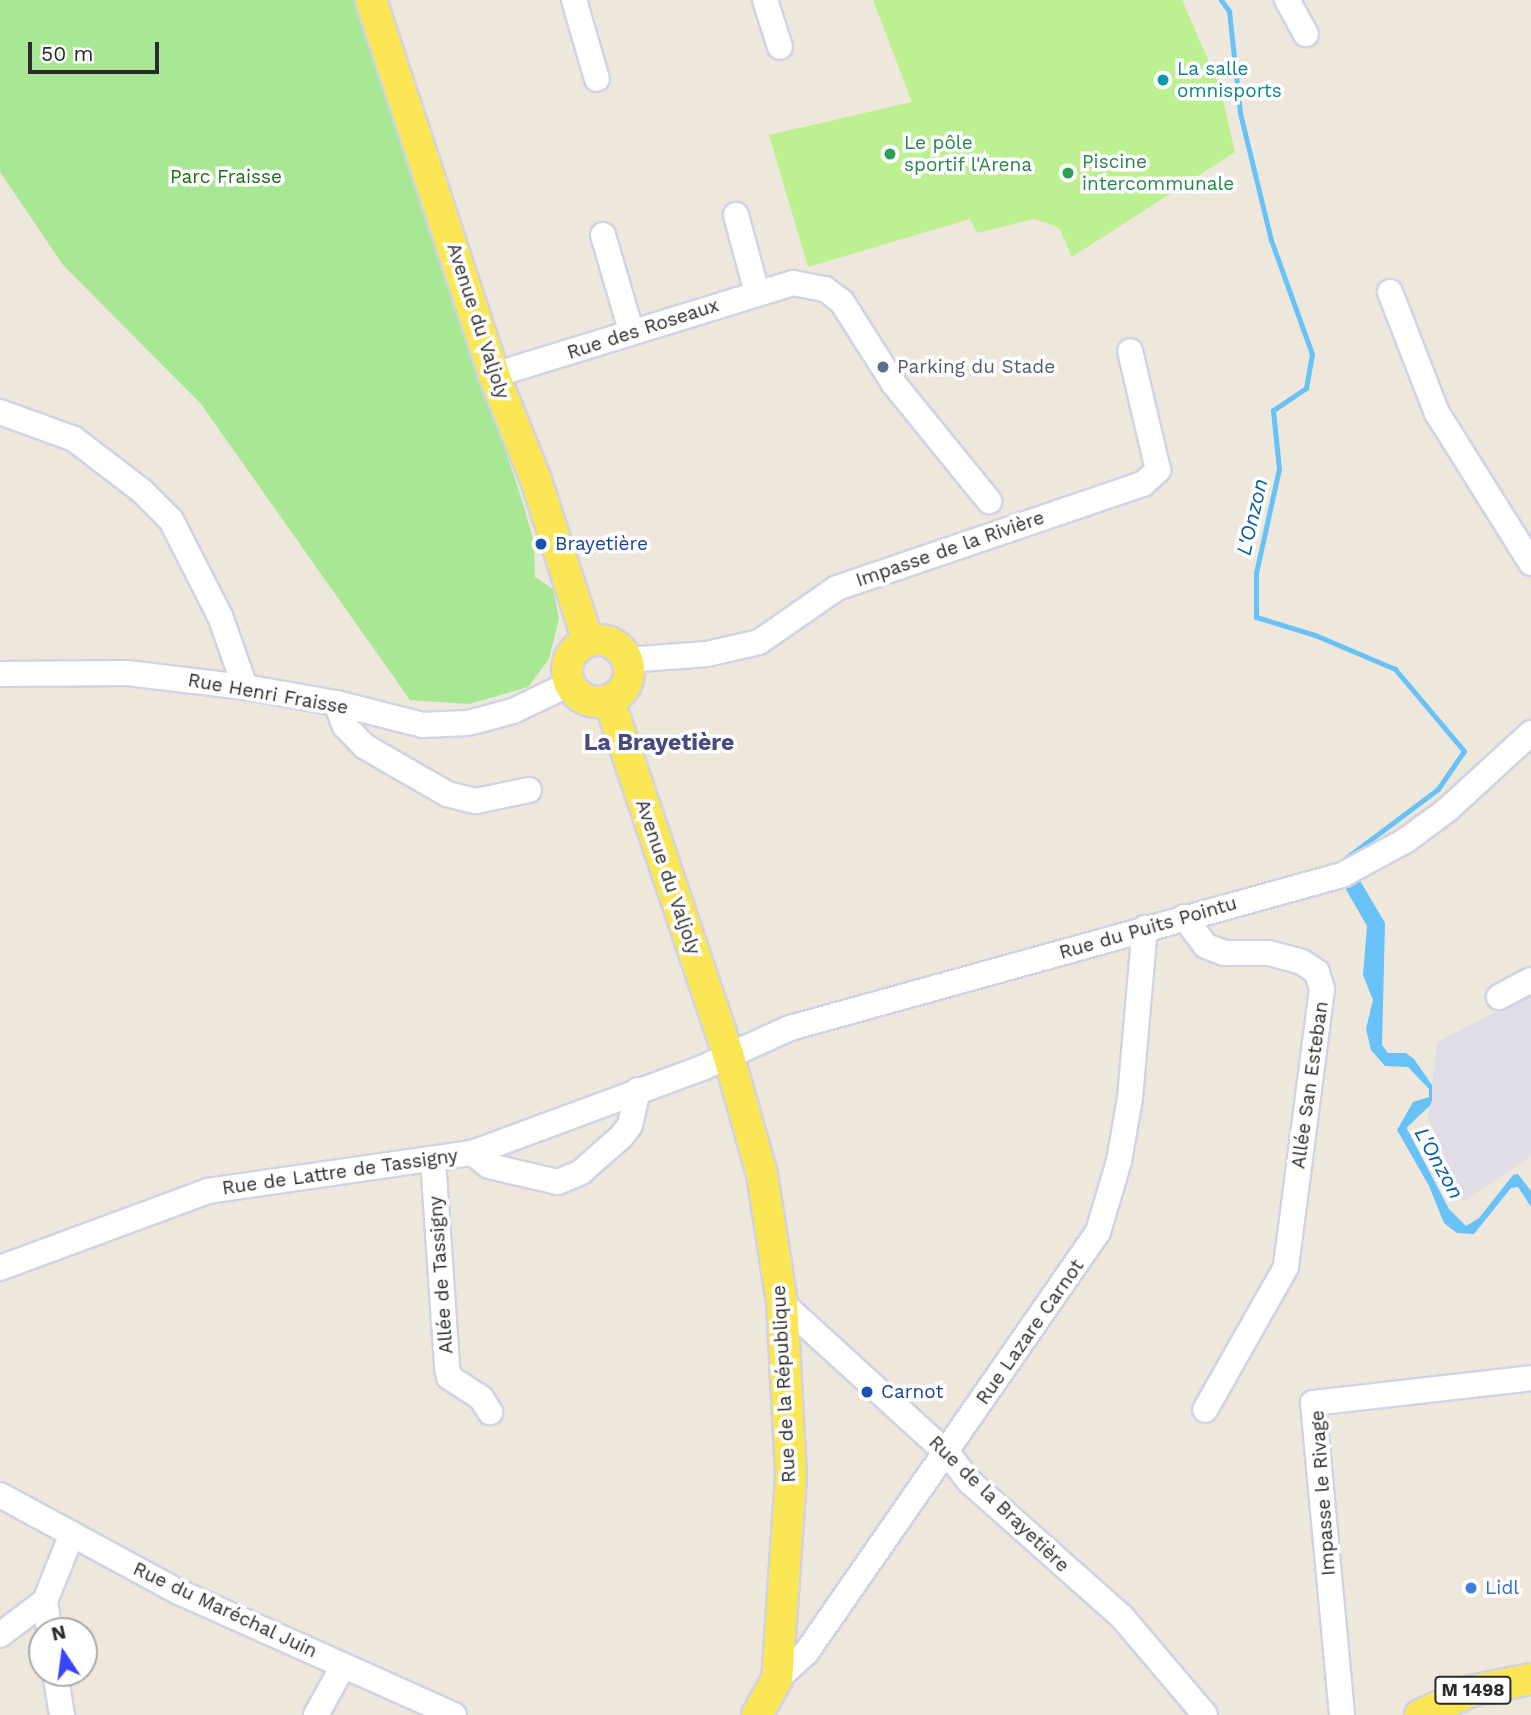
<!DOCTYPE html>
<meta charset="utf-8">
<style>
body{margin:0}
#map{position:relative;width:1531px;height:1715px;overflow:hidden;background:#eee8dc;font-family:"Work Sans",sans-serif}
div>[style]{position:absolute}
.industrial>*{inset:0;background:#e1dde6}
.green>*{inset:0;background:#a8e895}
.pitch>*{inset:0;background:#bcf090}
.water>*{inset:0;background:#68c1f7}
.stream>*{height:5px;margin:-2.5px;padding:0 2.5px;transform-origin:2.5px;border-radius:2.5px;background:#68c1f7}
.roads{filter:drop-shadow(2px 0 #d1d3e5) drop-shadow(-2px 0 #d1d3e5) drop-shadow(0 2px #d1d3e5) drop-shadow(0 -2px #d1d3e5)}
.minor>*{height:24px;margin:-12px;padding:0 12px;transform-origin:12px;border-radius:12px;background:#fff}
.major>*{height:30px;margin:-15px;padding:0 15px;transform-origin:15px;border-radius:15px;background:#fbe755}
.major>.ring{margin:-15px;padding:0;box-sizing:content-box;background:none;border:30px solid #fbe755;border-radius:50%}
.dots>*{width:19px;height:19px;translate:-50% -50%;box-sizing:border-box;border:4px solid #fff;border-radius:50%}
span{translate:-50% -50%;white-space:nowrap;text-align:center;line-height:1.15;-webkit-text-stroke:7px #fff;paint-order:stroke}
.shield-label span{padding:2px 5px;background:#fff;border:2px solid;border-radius:5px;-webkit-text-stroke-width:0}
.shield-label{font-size:18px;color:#2b2b2b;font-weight:700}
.culture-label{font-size:19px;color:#0d838f}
.left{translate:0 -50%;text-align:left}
.leisure-label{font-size:19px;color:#27864d}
.park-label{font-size:19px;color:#1d6e15}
.street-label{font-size:19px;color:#2b2b2b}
.service-label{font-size:19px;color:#4e5e75}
.transit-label{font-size:19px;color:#164399}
.shop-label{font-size:19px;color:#366cbe}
.water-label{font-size:21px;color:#045ca6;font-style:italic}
.quarter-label{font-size:23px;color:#484b7f;font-weight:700}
.north{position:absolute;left:28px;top:1617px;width:70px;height:70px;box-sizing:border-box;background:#fff;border:2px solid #aaa;border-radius:50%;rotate:347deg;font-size:19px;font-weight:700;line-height:28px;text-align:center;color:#2b2b2b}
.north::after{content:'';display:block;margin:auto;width:24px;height:32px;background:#3847ff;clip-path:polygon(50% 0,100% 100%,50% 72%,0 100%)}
.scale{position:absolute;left:28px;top:42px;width:131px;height:32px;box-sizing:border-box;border:4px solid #2b2b2b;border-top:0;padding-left:9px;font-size:21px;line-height:24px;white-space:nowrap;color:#2b2b2b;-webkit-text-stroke:5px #fff;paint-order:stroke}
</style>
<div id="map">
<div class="industrial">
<i style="clip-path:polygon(1531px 994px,1531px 1156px,1463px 1202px,1428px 1118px,1437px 1042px)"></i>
</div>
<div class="green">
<i style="clip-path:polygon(0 0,354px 0,522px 500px,534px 542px,535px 577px,553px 589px,559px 619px,549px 659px,528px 687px,469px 704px,410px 700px,201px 404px,63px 265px,0 172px)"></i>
</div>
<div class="pitch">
<i style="clip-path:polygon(873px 0,1182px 0,1220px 87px,1235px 152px,1072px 257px,1059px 228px,1035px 219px,977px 233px,970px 219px,808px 267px,769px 135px,912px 102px)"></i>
</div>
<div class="water">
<i style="clip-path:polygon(1359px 879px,1385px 923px,1382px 1045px,1388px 1053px,1406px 1053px,1414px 1059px,1432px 1085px,1432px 1101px,1406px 1127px,1449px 1209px,1466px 1226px,1479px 1218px,1513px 1175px,1518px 1174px,1531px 1191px,1531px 1207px,1518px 1187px,1511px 1188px,1474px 1234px,1457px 1233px,1444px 1223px,1429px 1186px,1397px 1130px,1413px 1102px,1429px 1097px,1429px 1089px,1408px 1067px,1385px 1066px,1371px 1050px,1366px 1029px,1373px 1000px,1363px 975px,1367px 926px,1344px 886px)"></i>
</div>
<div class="stream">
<i style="left:1221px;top:0;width:14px;rotate:54deg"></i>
<i style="left:1229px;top:11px;width:103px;rotate:83.8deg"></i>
<i style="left:1240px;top:113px;width:131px;rotate:76.3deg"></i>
<i style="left:1271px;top:240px;width:121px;rotate:70.2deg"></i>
<i style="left:1312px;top:354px;width:35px;rotate:100deg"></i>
<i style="left:1306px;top:388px;width:40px;rotate:146deg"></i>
<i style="left:1273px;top:410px;width:59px;rotate:84.2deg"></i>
<i style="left:1279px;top:469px;width:107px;rotate:102.5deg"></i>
<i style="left:1256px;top:573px;width:44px;rotate:90deg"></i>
<i style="left:1256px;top:617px;width:62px;rotate:17deg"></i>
<i style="left:1315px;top:635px;width:87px;rotate:23deg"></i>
<i style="left:1395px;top:669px;width:107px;rotate:49.9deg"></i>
<i style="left:1464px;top:751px;width:46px;rotate:124.4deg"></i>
<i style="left:1438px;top:789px;width:115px;rotate:143.1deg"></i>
<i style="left:1405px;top:1125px;width:32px;rotate:-44deg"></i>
</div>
<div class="roads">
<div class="minor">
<i style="left:574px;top:0;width:82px;rotate:73.8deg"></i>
<i style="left:765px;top:0;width:49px;rotate:72.3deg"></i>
<i style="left:1287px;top:0;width:39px;rotate:61deg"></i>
<i style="left:736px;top:215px;width:81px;rotate:74.9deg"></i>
<i style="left:603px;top:235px;width:100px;rotate:73.7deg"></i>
<i style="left:1390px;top:292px;width:130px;rotate:68.8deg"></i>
<i style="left:1437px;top:413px;width:177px;rotate:57.9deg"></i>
<i style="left:494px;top:375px;width:313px;rotate:-17.1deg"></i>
<i style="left:793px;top:283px;width:33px;rotate:11deg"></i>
<i style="left:825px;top:289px;width:21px;rotate:37deg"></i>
<i style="left:842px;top:302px;width:97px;rotate:57.6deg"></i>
<i style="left:894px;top:384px;width:151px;rotate:50.9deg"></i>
<i style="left:0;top:412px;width:79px;rotate:20deg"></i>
<i style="left:74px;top:439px;width:86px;rotate:37.4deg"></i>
<i style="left:142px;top:491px;width:41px;rotate:45deg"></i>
<i style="left:171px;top:520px;width:108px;rotate:63deg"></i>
<i style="left:220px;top:616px;width:75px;rotate:70.6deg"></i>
<i style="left:627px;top:660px;width:80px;rotate:-4.3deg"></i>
<i style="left:707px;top:654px;width:53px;rotate:-13deg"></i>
<i style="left:759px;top:642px;width:95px;rotate:-34.7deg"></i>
<i style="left:837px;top:588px;width:323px;rotate:-18.8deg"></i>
<i style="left:1143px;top:484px;width:21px;rotate:-43deg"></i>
<i style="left:1158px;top:470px;width:122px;rotate:-103.2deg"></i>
<i style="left:0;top:674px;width:127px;rotate:-0.5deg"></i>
<i style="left:127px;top:673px;width:119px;rotate:6.8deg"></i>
<i style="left:245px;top:687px;width:92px;rotate:10deg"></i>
<i style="left:336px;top:703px;width:89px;rotate:14.3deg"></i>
<i style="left:422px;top:725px;width:46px;rotate:-2.5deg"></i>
<i style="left:468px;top:723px;width:47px;rotate:-14.9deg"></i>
<i style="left:513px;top:711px;width:62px;rotate:-25.7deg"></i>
<i style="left:336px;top:703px;width:25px;rotate:69deg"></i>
<i style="left:345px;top:726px;width:28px;rotate:46deg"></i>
<i style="left:364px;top:746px;width:96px;rotate:30deg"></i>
<i style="left:447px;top:794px;width:30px;rotate:14deg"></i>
<i style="left:476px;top:801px;width:54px;rotate:-11.7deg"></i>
<i style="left:1184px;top:917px;width:36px;rotate:53deg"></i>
<i style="left:1206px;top:946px;width:19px;rotate:21deg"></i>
<i style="left:1224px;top:953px;width:45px"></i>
<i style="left:1269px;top:953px;width:34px;rotate:15deg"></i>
<i style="left:1302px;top:962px;width:18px;rotate:34deg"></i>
<i style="left:1317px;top:972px;width:18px;rotate:74deg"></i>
<i style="left:1322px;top:989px;width:280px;rotate:97.4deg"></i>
<i style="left:1286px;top:1267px;width:164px;rotate:119.5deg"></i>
<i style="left:1499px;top:997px;width:36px;rotate:-28deg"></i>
<i style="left:472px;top:1153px;width:21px;rotate:37deg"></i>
<i style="left:489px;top:1166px;width:71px;rotate:13.1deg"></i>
<i style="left:558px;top:1182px;width:25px;rotate:-23deg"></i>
<i style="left:581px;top:1172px;width:53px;rotate:-41.2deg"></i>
<i style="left:621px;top:1137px;width:15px;rotate:-53deg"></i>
<i style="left:630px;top:1125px;width:36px;rotate:-77deg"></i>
<i style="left:433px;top:1160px;width:208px;rotate:86.1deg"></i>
<i style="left:447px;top:1368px;width:9px;rotate:77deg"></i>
<i style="left:449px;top:1377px;width:38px;rotate:33deg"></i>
<i style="left:481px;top:1398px;width:17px;rotate:57deg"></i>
<i style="left:0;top:1268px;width:222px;rotate:-20.3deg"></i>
<i style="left:208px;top:1191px;width:267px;rotate:-8.2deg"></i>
<i style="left:472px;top:1153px;width:247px;rotate:-20.3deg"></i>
<i style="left:704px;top:1067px;width:94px;rotate:-24.4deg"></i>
<i style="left:790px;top:1028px;width:573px;rotate:-15.49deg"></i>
<i style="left:1342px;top:875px;width:72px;rotate:-28.4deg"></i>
<i style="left:1405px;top:841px;width:52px;rotate:-36.4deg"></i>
<i style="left:1447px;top:810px;width:114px;rotate:-42.5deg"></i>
<i style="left:782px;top:1303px;width:224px;rotate:42.3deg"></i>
<i style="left:948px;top:1454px;width:36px;rotate:52deg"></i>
<i style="left:970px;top:1482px;width:203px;rotate:41.6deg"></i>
<i style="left:1122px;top:1617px;width:128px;rotate:49.7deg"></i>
<i style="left:0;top:1495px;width:204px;rotate:28.5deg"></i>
<i style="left:179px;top:1592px;width:301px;rotate:24.1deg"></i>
<i style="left:45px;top:1601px;width:30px;rotate:82deg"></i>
<i style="left:0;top:1635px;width:56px;rotate:-37.1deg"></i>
<i style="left:45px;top:1601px;width:72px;rotate:-68.1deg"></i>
<i style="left:55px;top:1673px;width:43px;rotate:80.5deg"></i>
<i style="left:777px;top:1679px;width:39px;rotate:-42deg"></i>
<i style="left:806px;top:1653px;width:512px;rotate:-55.26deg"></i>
<i style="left:1098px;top:1232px;width:74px;rotate:-73.5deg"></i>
<i style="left:1119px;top:1161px;width:64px;rotate:-80.1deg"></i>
<i style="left:1130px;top:1098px;width:171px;rotate:-85deg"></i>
<i style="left:316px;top:1715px;width:56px;rotate:-61.1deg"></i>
<i style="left:1342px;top:1715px;width:313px;rotate:-95.3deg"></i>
<i style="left:1313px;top:1403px;width:219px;rotate:-6.5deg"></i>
</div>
<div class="major">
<i style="left:371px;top:0;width:395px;rotate:71.8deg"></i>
<i style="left:494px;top:375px;width:113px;rotate:68.2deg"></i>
<i style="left:536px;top:480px;width:169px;rotate:72.1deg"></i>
<i class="ring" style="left:567px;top:640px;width:32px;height:32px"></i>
<i style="left:609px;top:700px;width:373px;rotate:71.4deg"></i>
<i style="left:728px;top:1054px;width:125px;rotate:74.2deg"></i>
<i style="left:762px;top:1174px;width:131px;rotate:81.2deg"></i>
<i style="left:782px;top:1303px;width:173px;rotate:87deg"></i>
<i style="left:791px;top:1476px;width:203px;rotate:93.9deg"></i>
<i style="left:777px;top:1679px;width:41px;rotate:119.1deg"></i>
<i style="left:1420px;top:1715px;width:56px;rotate:-25.2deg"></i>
<i style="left:1471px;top:1691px;width:61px;rotate:-11.3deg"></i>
</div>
</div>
<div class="dots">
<i style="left:1163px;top:80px;background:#0f9aa8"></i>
<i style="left:890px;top:154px;background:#2e9e5b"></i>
<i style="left:1068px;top:173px;background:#2e9e5b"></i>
<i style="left:883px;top:367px;background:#5c6f8a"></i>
<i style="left:541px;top:544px;background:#1a4fb4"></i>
<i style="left:867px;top:1392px;background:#1a4fb4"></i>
<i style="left:1471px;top:1588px;background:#3f7fe0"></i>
</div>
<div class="shield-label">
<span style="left:1473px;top:1690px">M 1498</span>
</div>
<div class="culture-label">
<span class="left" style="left:1177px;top:80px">La salle<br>omnisports</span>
</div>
<div class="leisure-label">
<span class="left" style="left:904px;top:154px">Le pôle<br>sportif l'Arena</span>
<span class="left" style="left:1082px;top:173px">Piscine<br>intercommunale</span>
</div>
<div class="park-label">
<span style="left:226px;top:177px">Parc Fraisse</span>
</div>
<div class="street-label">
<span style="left:478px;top:321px;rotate:72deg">Avenue du Valjoly</span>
<span style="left:643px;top:329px;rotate:-18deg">Rue des Roseaux</span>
<span style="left:950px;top:549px;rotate:-19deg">Impasse de la Rivière</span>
<span style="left:268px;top:694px;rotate:10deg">Rue Henri Fraisse</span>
<span style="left:668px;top:877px;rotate:71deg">Avenue du Valjoly</span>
<span style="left:1148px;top:928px;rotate:-16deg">Rue du Puits Pointu</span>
<span style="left:1310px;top:1085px;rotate:-82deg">Allée San Esteban</span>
<span style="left:340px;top:1172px;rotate:-8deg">Rue de Lattre de Tassigny</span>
<span style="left:441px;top:1275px;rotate:-94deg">Allée de Tassigny</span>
<span style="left:1030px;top:1332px;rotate:-55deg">Rue Lazare Carnot</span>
<span style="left:784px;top:1384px;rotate:-93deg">Rue de la République</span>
<span style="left:1323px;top:1493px;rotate:-94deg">Impasse le Rivage</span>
<span style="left:999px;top:1504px;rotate:44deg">Rue de la Brayetière</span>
<span style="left:225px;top:1610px;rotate:25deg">Rue du Maréchal Juin</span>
</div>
<div class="service-label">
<span class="left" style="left:897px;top:367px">Parking du Stade</span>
</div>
<div class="transit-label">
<span class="left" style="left:555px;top:544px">Brayetière</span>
<span class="left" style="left:881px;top:1392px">Carnot</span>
</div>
<div class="shop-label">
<span class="left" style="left:1485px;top:1588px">Lidl</span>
</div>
<div class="water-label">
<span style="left:1252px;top:517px;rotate:-77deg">L'Onzon</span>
<span style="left:1439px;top:1163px;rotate:61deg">L'Onzon</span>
</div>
<div class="quarter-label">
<span style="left:659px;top:743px">La Brayetière</span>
</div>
<div class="north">N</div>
<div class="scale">50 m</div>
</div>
